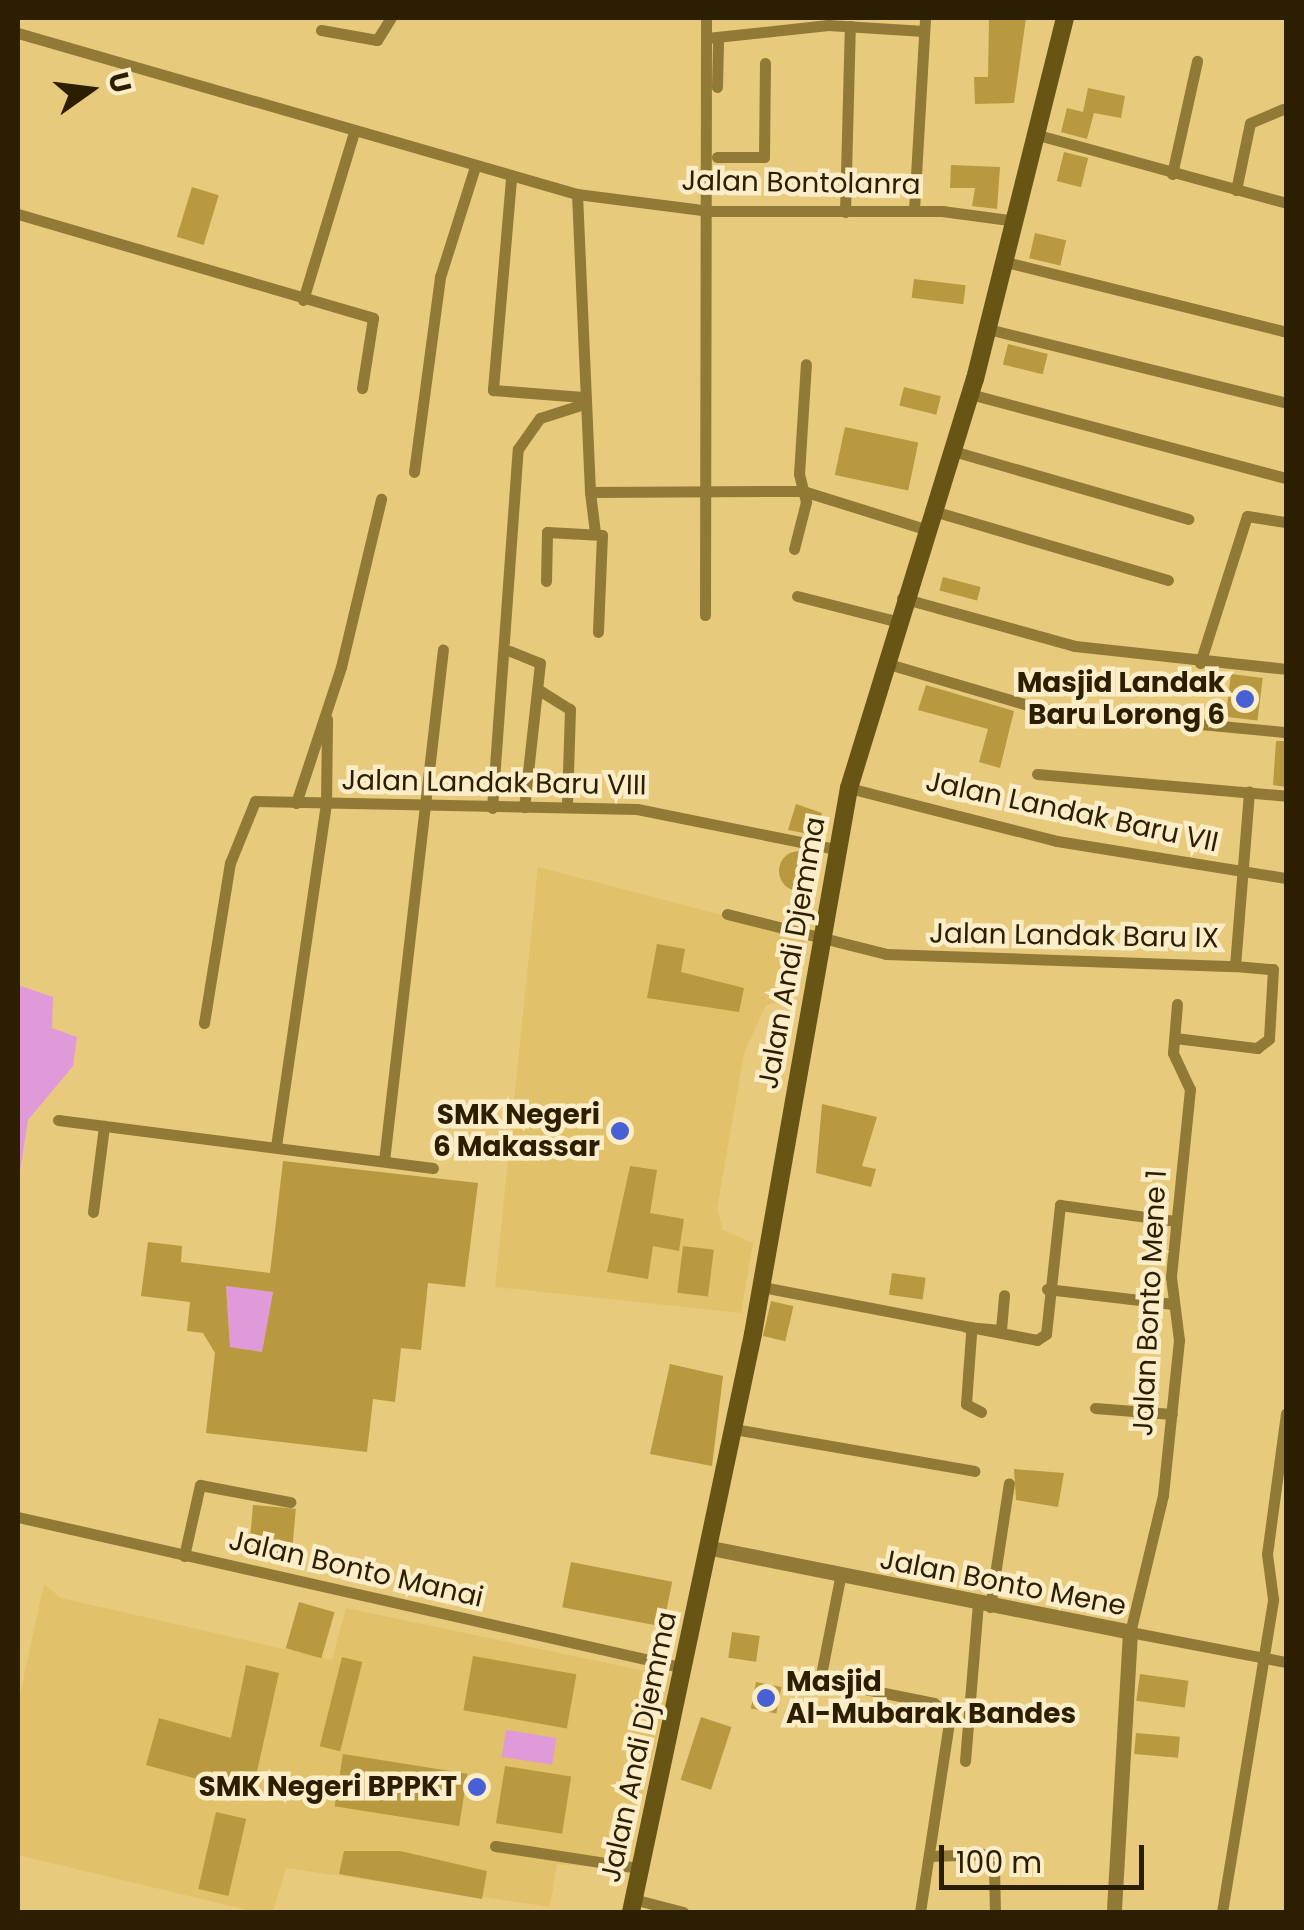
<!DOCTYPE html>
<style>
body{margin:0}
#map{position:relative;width:1304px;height:1930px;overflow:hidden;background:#e7ca7c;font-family:Poppins,sans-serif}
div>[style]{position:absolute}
.built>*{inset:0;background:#e1c169}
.green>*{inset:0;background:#e09ad9;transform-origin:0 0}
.building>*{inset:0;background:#b8993f;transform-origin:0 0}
.round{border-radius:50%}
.minor>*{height:11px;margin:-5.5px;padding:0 5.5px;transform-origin:5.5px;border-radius:5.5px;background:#917a36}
.tertiary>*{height:15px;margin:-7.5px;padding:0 7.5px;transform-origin:7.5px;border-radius:7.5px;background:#917a36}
.secondary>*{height:18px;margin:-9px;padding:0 9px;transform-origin:9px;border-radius:9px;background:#685415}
.dots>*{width:28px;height:28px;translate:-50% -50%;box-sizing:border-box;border:5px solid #fbedc7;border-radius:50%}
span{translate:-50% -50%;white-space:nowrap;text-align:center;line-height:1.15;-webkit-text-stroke:9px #fbedc7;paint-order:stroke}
.street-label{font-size:28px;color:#2b1f00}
.poi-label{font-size:28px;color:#2b1f00;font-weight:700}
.right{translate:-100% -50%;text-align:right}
.left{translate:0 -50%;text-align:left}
.frame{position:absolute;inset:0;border:20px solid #2b1f00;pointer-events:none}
.north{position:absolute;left:40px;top:40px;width:100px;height:100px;-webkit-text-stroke:8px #fbedc7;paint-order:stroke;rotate:76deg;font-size:28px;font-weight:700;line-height:40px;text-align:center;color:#2b1f00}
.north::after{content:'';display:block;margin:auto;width:35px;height:45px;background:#2b1f00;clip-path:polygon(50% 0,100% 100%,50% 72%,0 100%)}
.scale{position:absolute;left:939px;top:1845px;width:205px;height:45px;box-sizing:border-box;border:5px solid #2b1f00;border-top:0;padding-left:12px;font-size:30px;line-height:35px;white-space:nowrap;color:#2b1f00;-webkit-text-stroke:8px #fbedc7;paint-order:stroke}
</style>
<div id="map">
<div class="built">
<i style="clip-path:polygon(538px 867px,806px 937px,794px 997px,766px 1005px,744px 1053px,717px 1209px,723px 1230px,753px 1243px,741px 1313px,495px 1287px)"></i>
<i style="clip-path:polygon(44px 1584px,61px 1598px,332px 1660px,346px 1608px,673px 1677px,627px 1856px,620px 1869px,557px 1864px,550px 1907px,286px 1868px,273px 1912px,256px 1912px,18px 1855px,18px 1704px)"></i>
</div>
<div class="green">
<i style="clip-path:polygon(18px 985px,53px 997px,52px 1028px,77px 1037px,73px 1066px,28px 1120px,18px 1184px)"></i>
<i style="clip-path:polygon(226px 1286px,273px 1292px,262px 1352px,230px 1347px)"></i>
<i style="left:506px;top:1730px;width:51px;height:27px;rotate:9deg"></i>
</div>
<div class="building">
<i style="clip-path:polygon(989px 18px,1026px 18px,1014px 103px,975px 104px,974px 77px,988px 77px)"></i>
<i style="clip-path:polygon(1088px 88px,1125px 96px,1121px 118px,1094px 113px,1087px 139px,1061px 132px,1067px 108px,1083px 112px)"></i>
<i style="left:1064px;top:152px;width:25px;height:30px;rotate:14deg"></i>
<i style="clip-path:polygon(951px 165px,1000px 167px,997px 209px,972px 206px,975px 188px,950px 188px)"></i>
<i style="left:192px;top:187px;width:28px;height:52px;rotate:17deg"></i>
<i style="left:1035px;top:233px;width:32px;height:26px;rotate:13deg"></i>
<i style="left:914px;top:279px;width:52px;height:19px;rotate:7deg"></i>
<i style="left:1008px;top:344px;width:41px;height:21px;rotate:14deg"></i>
<i style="left:904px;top:387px;width:38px;height:19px;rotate:14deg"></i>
<i style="left:845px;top:427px;width:75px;height:49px;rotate:12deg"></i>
<i style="left:943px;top:577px;width:39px;height:14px;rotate:15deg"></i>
<i style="left:1231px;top:674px;width:32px;height:43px;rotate:7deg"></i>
<i style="clip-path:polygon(926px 685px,1014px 711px,1000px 768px,979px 762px,988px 729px,918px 710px)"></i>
<i style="clip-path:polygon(1276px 741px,1286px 741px,1286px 787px,1273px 785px)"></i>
<i style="clip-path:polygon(796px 804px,822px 813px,815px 835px,788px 830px)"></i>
<i class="round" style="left:779px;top:851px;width:40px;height:40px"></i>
<i style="clip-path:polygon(657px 944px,685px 949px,681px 972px,744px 988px,739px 1012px,647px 998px)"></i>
<i style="clip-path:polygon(822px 1104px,877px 1117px,862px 1166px,876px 1169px,871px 1187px,816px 1173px)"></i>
<i style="clip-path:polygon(evenodd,283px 1161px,478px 1183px,465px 1287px,428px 1283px,421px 1350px,401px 1348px,395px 1402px,373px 1399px,367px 1452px,206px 1433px,215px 1353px,203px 1333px,187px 1331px,190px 1302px,141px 1296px,148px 1242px,182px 1246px,181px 1262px,270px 1273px,283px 1161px,226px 1286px,273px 1292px,262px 1352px,230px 1347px,226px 1286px)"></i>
<i style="clip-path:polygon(630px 1166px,657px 1170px,650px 1213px,684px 1219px,679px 1251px,653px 1246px,648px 1279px,607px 1272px)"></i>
<i style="left:683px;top:1246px;width:31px;height:47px;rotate:7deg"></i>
<i style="left:892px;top:1273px;width:34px;height:22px;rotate:8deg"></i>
<i style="left:771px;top:1301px;width:23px;height:36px;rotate:13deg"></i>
<i style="clip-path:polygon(670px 1364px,723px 1376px,712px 1466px,650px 1454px)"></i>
<i style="clip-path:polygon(1014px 1469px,1064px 1473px,1058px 1507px,1016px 1500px)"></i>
<i style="left:253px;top:1505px;width:43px;height:52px;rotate:5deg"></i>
<i style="left:571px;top:1562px;width:103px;height:46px;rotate:11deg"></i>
<i style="left:299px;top:1602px;width:37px;height:48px;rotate:16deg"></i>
<i style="left:732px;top:1632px;width:28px;height:26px;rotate:8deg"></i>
<i style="left:473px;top:1656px;width:105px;height:55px;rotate:10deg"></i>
<i style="left:342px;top:1657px;width:21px;height:92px;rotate:14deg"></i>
<i style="clip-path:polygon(246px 1665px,279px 1673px,252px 1794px,146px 1765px,159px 1718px,231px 1738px)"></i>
<i style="left:1140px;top:1674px;width:49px;height:27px;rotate:8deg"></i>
<i style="left:756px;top:1682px;width:26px;height:27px;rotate:11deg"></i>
<i style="left:701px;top:1717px;width:32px;height:66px;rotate:18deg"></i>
<i style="left:1136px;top:1733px;width:44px;height:21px;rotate:5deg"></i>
<i style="left:343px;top:1754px;width:126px;height:53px;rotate:9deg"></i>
<i style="left:505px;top:1766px;width:67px;height:58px;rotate:9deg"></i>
<i style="left:216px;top:1812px;width:31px;height:79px;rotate:13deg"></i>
<i style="clip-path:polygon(344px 1851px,400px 1851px,487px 1871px,482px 1899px,339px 1874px)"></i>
</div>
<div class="minor">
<i style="left:321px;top:30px;width:57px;rotate:10.1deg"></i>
<i style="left:377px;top:40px;width:26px;rotate:-58deg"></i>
<i style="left:18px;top:33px;width:582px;rotate:16.07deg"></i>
<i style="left:577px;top:194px;width:134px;rotate:7.3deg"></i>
<i style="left:710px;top:211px;width:232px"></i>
<i style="left:942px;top:211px;width:75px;rotate:7.7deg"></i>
<i style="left:707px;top:38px;width:122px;rotate:-6.1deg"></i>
<i style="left:828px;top:25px;width:96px;rotate:3.6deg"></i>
<i style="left:717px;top:87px;width:45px;rotate:-88.7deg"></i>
<i style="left:1038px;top:135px;width:257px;rotate:15.3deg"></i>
<i style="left:717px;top:157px;width:47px"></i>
<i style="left:764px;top:157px;width:94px;rotate:-89.4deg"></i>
<i style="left:1172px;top:174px;width:116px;rotate:-77.5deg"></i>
<i style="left:511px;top:179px;width:212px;rotate:94.9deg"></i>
<i style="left:493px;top:390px;width:90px;rotate:4.4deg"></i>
<i style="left:1236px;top:190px;width:68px;rotate:-78.2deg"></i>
<i style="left:1250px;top:123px;width:36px;rotate:-23deg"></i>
<i style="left:577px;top:194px;width:298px;rotate:87.5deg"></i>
<i style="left:590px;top:492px;width:213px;rotate:-0.3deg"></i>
<i style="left:803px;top:491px;width:125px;rotate:17.3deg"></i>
<i style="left:914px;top:210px;width:192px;rotate:-86.7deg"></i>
<i style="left:845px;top:212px;width:186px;rotate:-88.5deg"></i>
<i style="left:18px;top:214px;width:370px;rotate:16.3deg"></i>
<i style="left:373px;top:318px;width:71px;rotate:98.9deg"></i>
<i style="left:1006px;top:262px;width:289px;rotate:14deg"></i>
<i style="left:303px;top:300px;width:172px;rotate:-73.1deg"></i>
<i style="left:988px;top:329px;width:307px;rotate:13.9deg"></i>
<i style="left:970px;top:394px;width:327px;rotate:14.9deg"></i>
<i style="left:953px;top:451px;width:245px;rotate:16.1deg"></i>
<i style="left:414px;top:472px;width:197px;rotate:-82.4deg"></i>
<i style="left:440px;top:277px;width:112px;rotate:-72.4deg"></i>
<i style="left:590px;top:492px;width:41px;rotate:83deg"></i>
<i style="left:930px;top:510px;width:248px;rotate:16.4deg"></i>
<i style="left:794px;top:549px;width:49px;rotate:-75.7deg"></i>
<i style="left:806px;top:502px;width:29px;rotate:-104deg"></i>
<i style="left:799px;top:474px;width:110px;rotate:-86.4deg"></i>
<i style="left:546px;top:581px;width:49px;rotate:-88.8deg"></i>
<i style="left:547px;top:532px;width:55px;rotate:3.1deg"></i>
<i style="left:602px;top:535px;width:97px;rotate:92.4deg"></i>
<i style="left:797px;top:596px;width:101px;rotate:14.3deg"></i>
<i style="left:902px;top:598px;width:180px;rotate:15.5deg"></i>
<i style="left:1075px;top:646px;width:212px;rotate:6.2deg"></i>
<i style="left:705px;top:615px;width:597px;rotate:-89.9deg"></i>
<i style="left:510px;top:651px;width:32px;rotate:22deg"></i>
<i style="left:540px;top:663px;width:145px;rotate:96.3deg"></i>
<i style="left:885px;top:663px;width:163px;rotate:16.4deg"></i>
<i style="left:1041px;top:709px;width:246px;rotate:5.4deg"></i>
<i style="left:1200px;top:663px;width:154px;rotate:-72.3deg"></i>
<i style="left:1247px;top:516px;width:39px;rotate:9deg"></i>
<i style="left:539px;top:690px;width:36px;rotate:32deg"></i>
<i style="left:570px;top:709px;width:96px;rotate:91.8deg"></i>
<i style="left:1037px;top:774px;width:250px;rotate:5deg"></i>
<i style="left:849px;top:788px;width:215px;rotate:14.3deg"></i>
<i style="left:1057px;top:841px;width:232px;rotate:9.2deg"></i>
<i style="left:296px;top:803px;width:143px;rotate:-71.7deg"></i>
<i style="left:341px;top:667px;width:173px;rotate:-76.6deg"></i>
<i style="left:492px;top:808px;width:360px;rotate:-85.9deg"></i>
<i style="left:518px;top:449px;width:38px;rotate:-55deg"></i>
<i style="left:540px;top:418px;width:46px;rotate:-17.7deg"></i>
<i style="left:727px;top:914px;width:164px;rotate:14.1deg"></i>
<i style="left:886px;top:954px;width:349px;rotate:2deg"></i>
<i style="left:1235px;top:966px;width:175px;rotate:-85.4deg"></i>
<i style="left:1235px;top:966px;width:38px;rotate:5deg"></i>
<i style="left:1273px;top:969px;width:70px;rotate:93.3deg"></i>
<i style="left:1177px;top:1004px;width:49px;rotate:94.7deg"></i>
<i style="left:1173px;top:1053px;width:40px;rotate:65deg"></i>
<i style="left:1190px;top:1089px;width:189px;rotate:95.8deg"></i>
<i style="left:1171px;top:1277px;width:64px;rotate:82.8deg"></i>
<i style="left:1179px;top:1340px;width:156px;rotate:95.9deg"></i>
<i style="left:1163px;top:1495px;width:141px;rotate:103.5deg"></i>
<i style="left:1130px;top:1632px;width:159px;rotate:10.9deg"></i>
<i style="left:204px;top:1023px;width:162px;rotate:-80.8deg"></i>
<i style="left:230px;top:863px;width:67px;rotate:-68deg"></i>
<i style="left:255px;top:801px;width:382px;rotate:1.2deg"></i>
<i style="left:637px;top:809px;width:203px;rotate:11.4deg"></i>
<i style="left:1175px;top:1038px;width:83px;rotate:7deg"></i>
<i style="left:1257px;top:1048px;width:15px;rotate:-37deg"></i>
<i style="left:58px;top:1120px;width:378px;rotate:7.3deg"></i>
<i style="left:276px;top:1146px;width:346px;rotate:-81.7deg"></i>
<i style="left:326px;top:804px;width:85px;rotate:-89.3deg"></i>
<i style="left:384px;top:1161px;width:515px;rotate:-83.43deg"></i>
<i style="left:93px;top:1212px;width:87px;rotate:-82.7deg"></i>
<i style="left:762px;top:1287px;width:280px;rotate:10.9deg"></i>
<i style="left:1037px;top:1340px;width:11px;rotate:-34deg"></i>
<i style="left:1046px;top:1334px;width:130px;rotate:-83.8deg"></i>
<i style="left:1060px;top:1205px;width:117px;rotate:7.9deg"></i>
<i style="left:1047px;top:1289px;width:127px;rotate:6.8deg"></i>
<i style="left:966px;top:1327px;width:35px;rotate:5deg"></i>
<i style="left:1001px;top:1330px;width:35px;rotate:-85deg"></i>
<i style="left:971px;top:1334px;width:70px;rotate:94.1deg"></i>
<i style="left:966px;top:1404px;width:17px;rotate:28deg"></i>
<i style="left:1095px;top:1408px;width:77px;rotate:4.5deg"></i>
<i style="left:734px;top:1429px;width:244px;rotate:9.9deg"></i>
<i style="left:18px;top:1517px;width:683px;rotate:12.77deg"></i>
<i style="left:184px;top:1556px;width:73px;rotate:-77.3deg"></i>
<i style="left:200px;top:1485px;width:92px;rotate:10.7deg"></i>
<i style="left:840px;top:1578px;width:104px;rotate:101.1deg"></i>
<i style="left:820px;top:1680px;width:116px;rotate:11.4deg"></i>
<i style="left:934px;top:1703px;width:21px;rotate:39deg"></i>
<i style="left:950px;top:1716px;width:198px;rotate:98.7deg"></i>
<i style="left:990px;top:1607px;width:125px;rotate:-81.3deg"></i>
<i style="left:965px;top:1761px;width:158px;rotate:-85.3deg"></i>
<i style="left:495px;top:1846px;width:146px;rotate:8.7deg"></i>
<i style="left:929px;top:1856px;width:62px;rotate:-1.8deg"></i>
<i style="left:994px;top:1866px;width:46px;rotate:88.8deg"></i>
<i style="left:633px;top:1899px;width:52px;rotate:14.6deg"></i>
<i style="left:1222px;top:1912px;width:317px;rotate:-80.7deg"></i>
<i style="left:1273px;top:1599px;width:45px;rotate:-97.6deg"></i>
<i style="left:1267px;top:1554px;width:142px;rotate:-82.3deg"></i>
</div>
<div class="tertiary">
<i style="left:711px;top:1548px;width:427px;rotate:11.3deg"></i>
<i style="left:1130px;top:1632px;width:280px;rotate:93.3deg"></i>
</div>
<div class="secondary">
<i style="left:631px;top:1912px;width:591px;rotate:-78.08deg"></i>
<i style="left:753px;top:1334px;width:554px;rotate:-80.03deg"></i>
<i style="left:849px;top:788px;width:428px;rotate:-72.9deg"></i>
<i style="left:975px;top:379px;width:372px;rotate:-76deg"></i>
</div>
<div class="dots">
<i style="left:1245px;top:699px;background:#4760d4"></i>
<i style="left:620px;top:1131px;background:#4760d4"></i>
<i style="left:766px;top:1698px;background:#4760d4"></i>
<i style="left:477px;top:1787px;background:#4760d4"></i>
</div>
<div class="street-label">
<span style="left:801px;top:183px;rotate:1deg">Jalan Bontolanra</span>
<span style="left:494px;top:783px;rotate:1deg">Jalan Landak Baru VIII</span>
<span style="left:1072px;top:812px;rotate:12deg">Jalan Landak Baru VII</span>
<span style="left:1074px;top:936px;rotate:1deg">Jalan Landak Baru IX</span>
<span style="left:792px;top:953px;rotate:-80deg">Jalan Andi Djemma</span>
<span style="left:1150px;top:1303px;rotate:-87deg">Jalan Bonto Mene 1</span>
<span style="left:356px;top:1569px;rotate:13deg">Jalan Bonto Manai</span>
<span style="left:1003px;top:1583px;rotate:11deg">Jalan Bonto Mene</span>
<span style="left:639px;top:1747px;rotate:-78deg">Jalan Andi Djemma</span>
</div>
<div class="poi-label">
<span class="right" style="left:1225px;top:699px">Masjid Landak<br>Baru Lorong 6</span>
<span class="right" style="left:600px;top:1131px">SMK Negeri<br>6 Makassar</span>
<span class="left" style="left:786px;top:1698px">Masjid<br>Al-Mubarak Bandes</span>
<span class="right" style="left:457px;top:1787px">SMK Negeri BPPKT</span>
</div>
<div class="frame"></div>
<div class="north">U</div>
<div class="scale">100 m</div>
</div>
